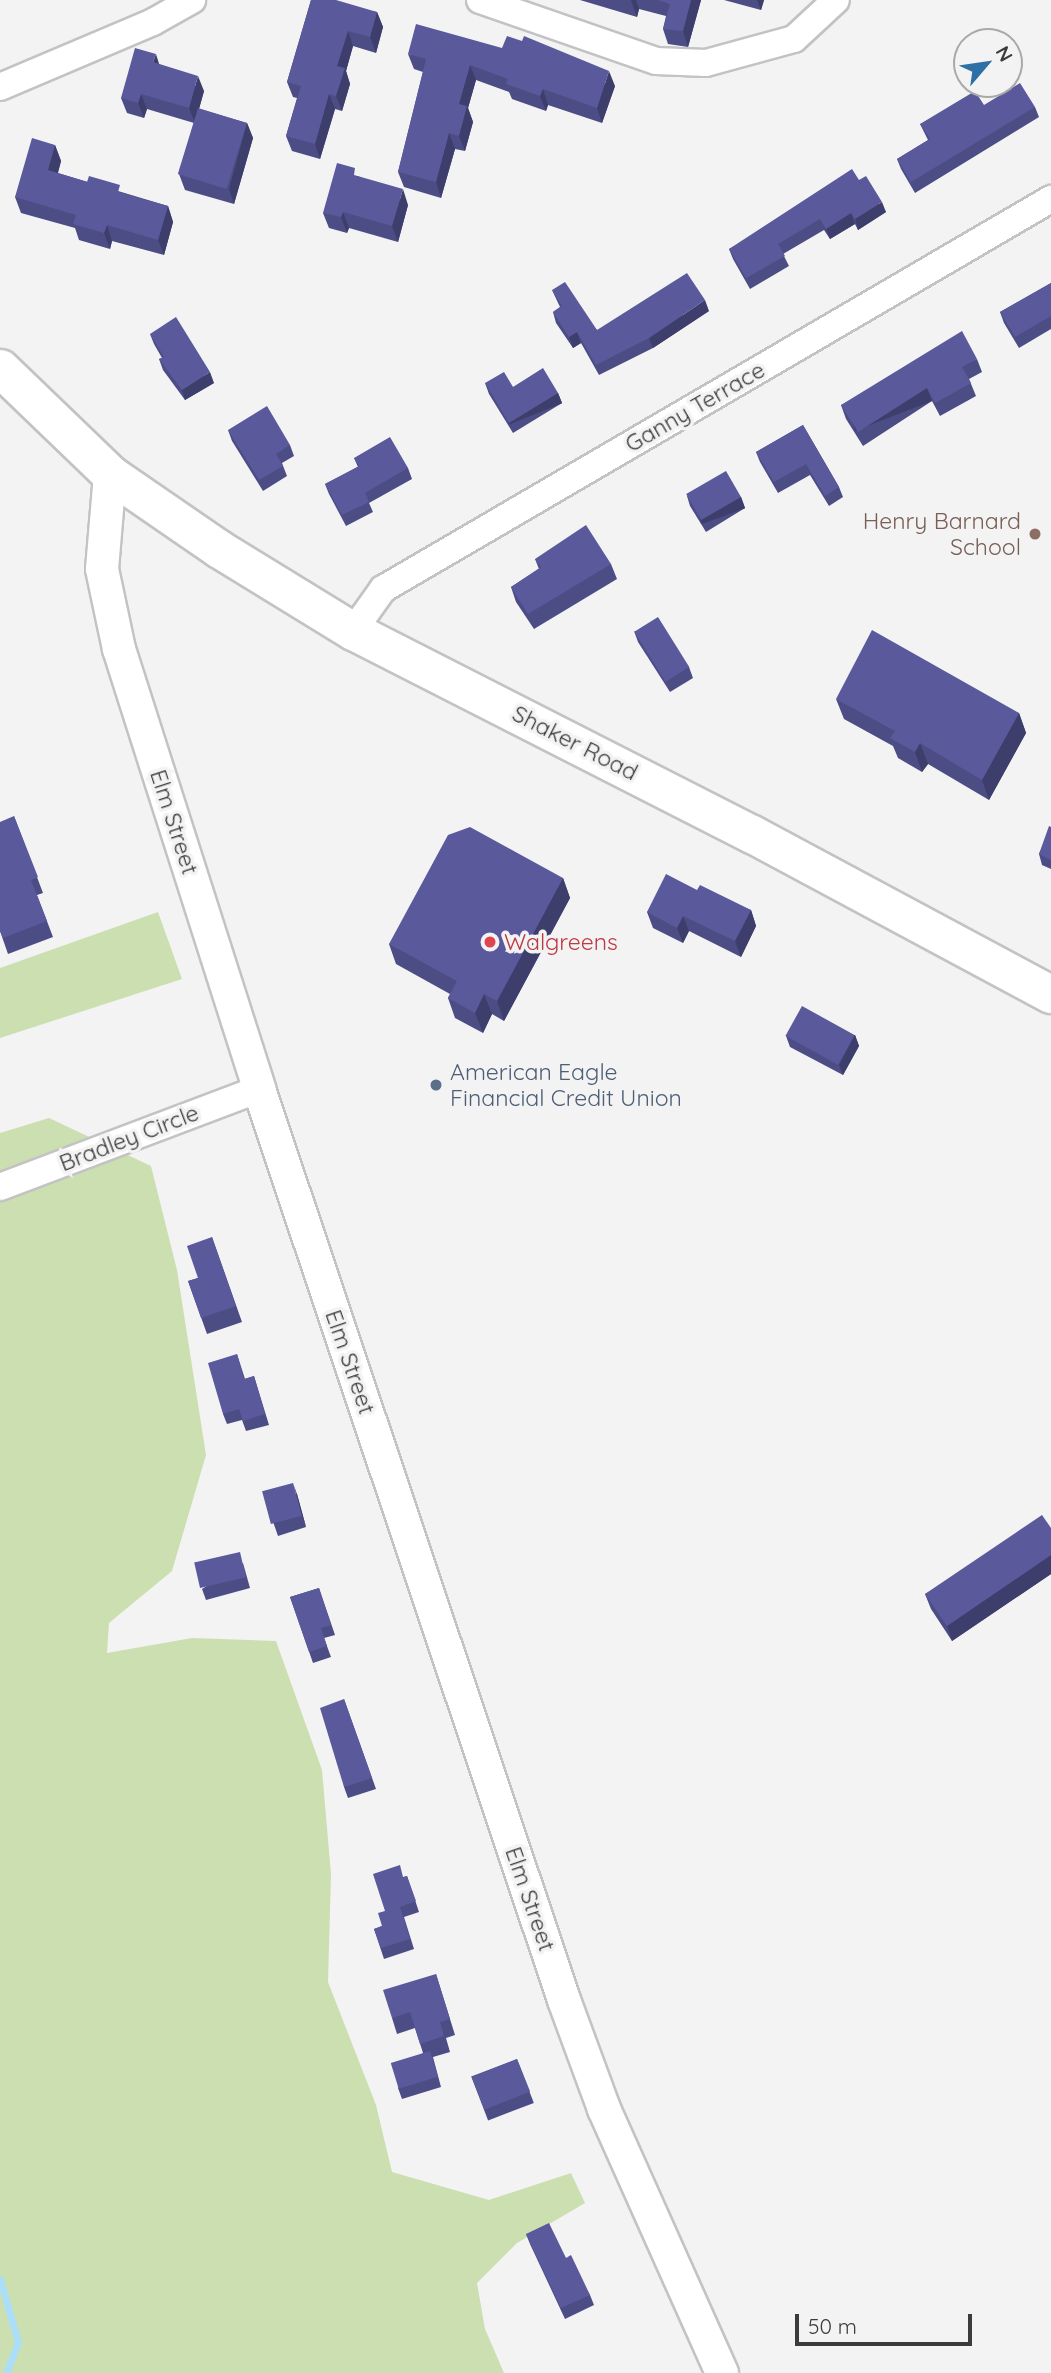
<!DOCTYPE html>
<style>
body{margin:0}
#map{position:relative;width:1051px;height:2373px;overflow:hidden;background:#f3f3f4;font-family:Quicksand,sans-serif}
div>[style]{position:absolute}
.green>*{inset:0;background:#cbdfb0}
.stream>*{height:7px;margin:-3.5px;padding:0 3.5px;transform-origin:3.5px;border-radius:3.5px;background:#abdff8}
.roads{filter:drop-shadow(2px 0 #c3c3c4) drop-shadow(-2px 0 #c3c3c4) drop-shadow(0 2px #c3c3c4) drop-shadow(0 -2px #c3c3c4)}
.minor>*{height:26px;margin:-13px;padding:0 13px;transform-origin:13px;border-radius:13px;background:#fff}
.tertiary>*{height:32px;margin:-16px;padding:0 16px;transform-origin:16px;border-radius:16px;background:#fff}
.secondary>*{height:37px;margin:-18.5px;padding:0 18.5px;transform-origin:18.5px;border-radius:18.5px;background:#fff}
.wall>*{inset:0;background:#4d4d86;transform-origin:0 0}
.shaded-wall>*{inset:0;background:#3e3e6d;transform-origin:0 0}
.building>*{inset:0;background:#59599c;transform-origin:0 0}
.dots>*{width:19px;height:19px;translate:-50% -50%;box-sizing:border-box;border:4px solid #f3f3f4;border-radius:50%}
span{translate:-50% -50%;white-space:nowrap;text-align:center;line-height:1.15;-webkit-text-stroke:7px #f3f3f4;paint-order:stroke}
.street-label{font-size:23px;color:#3b3b3b}
.education-label{font-size:23px;color:#785e54}
.right{translate:-100% -50%;text-align:right}
.health-label{font-size:23px;color:#be3a42}
.left{translate:0 -50%;text-align:left}
.service-label{font-size:23px;color:#4e5e75}
.north{position:absolute;left:953px;top:28px;width:70px;height:70px;box-sizing:border-box;background:#f3f3f4;border:2px solid #a9a9aa;border-radius:50%;rotate:61deg;font-size:19px;font-weight:700;line-height:28px;text-align:center;color:#3b3b3b}
.north::after{content:'';display:block;margin:auto;width:24px;height:32px;background:#2d70a6;clip-path:polygon(50% 0,100% 100%,50% 72%,0 100%)}
.scale{position:absolute;left:795px;top:2314px;width:177px;height:32px;box-sizing:border-box;border:4px solid #3b3b3b;border-top:0;padding-left:9px;font-size:21px;line-height:24px;white-space:nowrap;color:#3b3b3b;-webkit-text-stroke:5px #f3f3f4;paint-order:stroke}
</style>
<div id="map">
<div class="green">
<i style="clip-path:polygon(158px 912px,182px 979px,0 1038px,0 968px)"></i>
<i style="clip-path:polygon(49px 1118px,151px 1166px,177px 1270px,206px 1455px,172px 1571px,109px 1623px,107px 1653px,192px 1638px,276px 1641px,322px 1770px,331px 1874px,328px 1982px,376px 2105px,392px 2172px,489px 2200px,571px 2173px,585px 2203px,517px 2243px,477px 2283px,485px 2329px,504px 2373px,0 2373px,0 1133px)"></i>
</div>
<div class="stream">
<i style="left:0;top:2279px;width:66px;rotate:74.1deg"></i>
<i style="left:18px;top:2342px;width:33px;rotate:111deg"></i>
</div>
<div class="roads">
<div class="minor">
<i style="left:480px;top:0;width:186px;rotate:19.1deg"></i>
<i style="left:656px;top:61px;width:50px;rotate:2.3deg"></i>
<i style="left:706px;top:63px;width:91px;rotate:-15.3deg"></i>
<i style="left:794px;top:39px;width:57px;rotate:-42.9deg"></i>
<i style="left:0;top:87px;width:166px;rotate:-23deg"></i>
<i style="left:153px;top:22px;width:45px;rotate:-29.4deg"></i>
<i style="left:353px;top:631px;width:52px;rotate:-54.5deg"></i>
<i style="left:383px;top:589px;width:774px;rotate:-30.28deg"></i>
<i style="left:0;top:1187px;width:277px;rotate:-20.7deg"></i>
</div>
<div class="tertiary">
<i style="left:110px;top:474px;width:95px;rotate:94.8deg"></i>
<i style="left:102px;top:569px;width:82px;rotate:78deg"></i>
<i style="left:119px;top:649px;width:462px;rotate:72.3deg"></i>
<i style="left:259px;top:1089px;width:961px;rotate:71.49deg"></i>
<i style="left:564px;top:2000px;width:116px;rotate:69.8deg"></i>
<i style="left:604px;top:2109px;width:289px;rotate:65.9deg"></i>
</div>
<div class="secondary">
<i style="left:0;top:368px;width:153px;rotate:43.9deg"></i>
<i style="left:110px;top:474px;width:132px;rotate:34.5deg"></i>
<i style="left:219px;top:549px;width:157px;rotate:31.5deg"></i>
<i style="left:353px;top:631px;width:448px;rotate:27deg"></i>
<i style="left:752px;top:834px;width:339px;rotate:28.2deg"></i>
</div>
</div>
<div class="wall">
<i style="clip-path:polygon(311px 0,377px 12px,383px 27px,376px 53px,353px 46px,346px 71px,350px 84px,342px 111px,335px 109px,320px 159px,292px 151px,286px 136px,297px 98px,293px 97px,287px 82px)"></i>
<i style="clip-path:polygon(580px 0,701px 0,688px 47px,668px 44px,663px 29px,666px 16px,639px 9px,637px 17px)"></i>
<i style="clip-path:polygon(724px 0,764px 0,761px 10px)"></i>
<i style="clip-path:polygon(408px 54px,615px 86px,602px 123px,548px 105px,546px 111px,512px 99px,509px 92px,476px 80px,468px 108px,473px 122px,465px 151px,455px 149px,441px 198px,404px 187px,398px 172px,423px 72px,414px 69px)"></i>
<i style="clip-path:polygon(159px 64px,204px 91px,199px 109px,247px 123px,253px 138px,234px 204px,185px 190px,179px 174px,194px 123px,147px 109px,144px 118px,127px 113px,121px 98px)"></i>
<i style="clip-path:polygon(984px 105px,1035px 107px,1039px 117px,915px 193px,901px 169px,897px 159px,928px 140px,920px 124px)"></i>
<i style="clip-path:polygon(55px 145px,61px 161px,58px 173px,168px 206px,173px 222px,164px 255px,112px 241px,110px 249px,79px 240px,75px 228px,21px 213px,15px 197px)"></i>
<i style="clip-path:polygon(358px 176px,408px 205px,398px 242px,349px 228px,347px 233px,329px 228px,323px 213px)"></i>
<i style="clip-path:polygon(859px 180px,886px 212px,858px 230px,855px 224px,830px 239px,824px 230px,783px 254px,789px 266px,750px 289px,733px 259px,729px 249px)"></i>
<i style="clip-path:polygon(1051px 283px,1051px 329px,1019px 348px,1004px 323px,1000px 312px)"></i>
<i style="clip-path:polygon(552px 290px,597px 330px,709px 311px,653px 348px,599px 375px,581px 343px,573px 348px,556px 323px,553px 312px,560px 307px)"></i>
<i style="clip-path:polygon(150px 334px,214px 383px,185px 400px,163px 370px,159px 359px,162px 358px,154px 344px)"></i>
<i style="clip-path:polygon(977px 359px,982px 372px,969px 379px,976px 396px,940px 416px,932px 401px,863px 446px,846px 419px,841px 405px)"></i>
<i style="clip-path:polygon(485px 383px,558px 393px,562px 403px,513px 433px,489px 394px)"></i>
<i style="clip-path:polygon(803px 425px,839px 487px,843px 497px,829px 506px,810px 475px,778px 493px,760px 462px,756px 452px)"></i>
<i style="clip-path:polygon(228px 430px,290px 445px,294px 456px,282px 463px,287px 476px,263px 491px,232px 441px)"></i>
<i style="clip-path:polygon(354px 458px,408px 468px,412px 479px,369px 503px,373px 512px,346px 526px,329px 494px,325px 484px,358px 467px)"></i>
<i style="clip-path:polygon(687px 496px,741px 497px,745px 508px,706px 532px,690px 506px)"></i>
<i style="clip-path:polygon(535px 559px,611px 564px,617px 579px,534px 629px,516px 602px,511px 587px,539px 569px)"></i>
<i style="clip-path:polygon(634px 631px,689px 667px,693px 678px,670px 692px,638px 642px)"></i>
<i style="clip-path:polygon(836px 699px,1019px 713px,1026px 733px,989px 800px,928px 764px,922px 772px,898px 758px,893px 746px,844px 719px)"></i>
<i style="clip-path:polygon(14px 816px,43px 893px,37px 895px,53px 937px,8px 954px,0 931px)"></i>
<i style="clip-path:polygon(1051px 827px,1051px 869px,1042px 865px,1039px 854px)"></i>
<i style="clip-path:polygon(563px 878px,570px 898px,504px 1021px,492px 1014px,483px 1033px,455px 1018px,448px 998px,450px 994px,396px 964px,389px 944px)"></i>
<i style="clip-path:polygon(697px 890px,751px 910px,756px 926px,741px 957px,689px 931px,683px 943px,653px 928px,647px 912px)"></i>
<i style="clip-path:polygon(855px 1035px,859px 1046px,843px 1075px,790px 1047px,786px 1036px)"></i>
<i style="clip-path:polygon(212px 1237px,242px 1322px,207px 1334px,188px 1281px,198px 1278px)"></i>
<i style="clip-path:polygon(237px 1354px,245px 1379px,254px 1376px,269px 1425px,246px 1431px,242px 1420px,227px 1424px,223px 1414px)"></i>
<i style="clip-path:polygon(263px 1493px,297px 1494px,306px 1527px,278px 1536px)"></i>
<i style="clip-path:polygon(1051px 1528px,1051px 1574px,952px 1641px,931px 1609px,925px 1594px)"></i>
<i style="clip-path:polygon(243px 1563px,250px 1588px,206px 1600px,202px 1589px)"></i>
<i style="clip-path:polygon(319px 1588px,335px 1635px,324px 1638px,331px 1657px,313px 1663px,290px 1597px)"></i>
<i style="clip-path:polygon(344px 1699px,376px 1789px,348px 1798px,344px 1787px)"></i>
<i style="clip-path:polygon(407px 1876px,419px 1912px,404px 1917px,414px 1949px,384px 1959px,374px 1929px,382px 1926px,385px 1911px,404px 1877px)"></i>
<i style="clip-path:polygon(436px 1974px,455px 2035px,446px 2038px,450px 2052px,433px 2057px,441px 2087px,402px 2099px,398px 2088px,423px 2053px,415px 2028px,397px 2034px,392px 2018px)"></i>
<i style="left:517px;top:2059px;width:47px;height:49px;rotate:69deg"></i>
<i style="clip-path:polygon(526px 2234px,566px 2258px,590px 2295px,594px 2305px,565px 2319px,530px 2244px)"></i>
</div>
<div class="shaded-wall">
<i style="clip-path:polygon(631px 0,636px 0,639px 9px,637px 17px)"></i>
<i style="clip-path:polygon(691px 0,701px 0,688px 47px,683px 31px)"></i>
<i style="clip-path:polygon(757px 0,764px 0,761px 10px)"></i>
<i style="clip-path:polygon(377px 12px,383px 27px,376px 53px,370px 37px)"></i>
<i style="clip-path:polygon(348px 31px,353px 46px,346px 71px,350px 84px,342px 111px,336px 96px,337px 66px)"></i>
<i style="clip-path:polygon(156px 54px,161px 70px,153px 62px)"></i>
<i style="clip-path:polygon(470px 65px,476px 80px,468px 108px,473px 122px,465px 151px,459px 136px,459px 104px)"></i>
<i style="clip-path:polygon(609px 71px,615px 86px,602px 123px,597px 108px)"></i>
<i style="clip-path:polygon(198px 76px,204px 91px,195px 123px,189px 108px)"></i>
<i style="clip-path:polygon(543px 89px,548px 105px,546px 111px,540px 96px)"></i>
<i style="clip-path:polygon(141px 94px,147px 109px,144px 118px,138px 103px)"></i>
<i style="clip-path:polygon(329px 94px,335px 109px,320px 159px,315px 144px)"></i>
<i style="clip-path:polygon(247px 123px,253px 138px,234px 204px,229px 189px)"></i>
<i style="clip-path:polygon(449px 133px,455px 149px,441px 198px,436px 182px)"></i>
<i style="clip-path:polygon(55px 145px,61px 161px,54px 186px,48px 170px)"></i>
<i style="clip-path:polygon(403px 189px,408px 205px,398px 242px,392px 226px)"></i>
<i style="clip-path:polygon(882px 202px,886px 212px,858px 230px,855px 219px)"></i>
<i style="clip-path:polygon(168px 206px,173px 222px,164px 255px,158px 240px)"></i>
<i style="clip-path:polygon(343px 212px,349px 228px,347px 233px,341px 217px)"></i>
<i style="clip-path:polygon(851px 213px,855px 224px,830px 239px,826px 229px)"></i>
<i style="clip-path:polygon(107px 225px,112px 241px,110px 249px,104px 233px)"></i>
<i style="clip-path:polygon(705px 300px,709px 311px,653px 348px,649px 338px)"></i>
<i style="clip-path:polygon(577px 332px,581px 343px,573px 348px,569px 337px)"></i>
<i style="clip-path:polygon(210px 372px,214px 383px,185px 400px,182px 390px)"></i>
<i style="left:927px;top:388px;width:14px;height:82px;rotate:69deg"></i>
<i style="left:558px;top:393px;width:11px;height:57px;rotate:68deg"></i>
<i style="left:741px;top:497px;width:12px;height:46px;rotate:70deg"></i>
<i style="clip-path:polygon(1019px 713px,1026px 733px,989px 800px,982px 780px)"></i>
<i style="clip-path:polygon(920px 743px,928px 764px,922px 772px,915px 752px)"></i>
<i style="clip-path:polygon(563px 878px,570px 898px,504px 1021px,497px 1001px)"></i>
<i style="clip-path:polygon(751px 910px,756px 926px,741px 957px,735px 941px)"></i>
<i style="clip-path:polygon(683px 916px,689px 931px,683px 943px,677px 928px)"></i>
<i style="clip-path:polygon(484px 994px,492px 1014px,483px 1033px,475px 1013px)"></i>
<i style="clip-path:polygon(855px 1035px,859px 1046px,843px 1075px,839px 1065px)"></i>
<i style="clip-path:polygon(293px 1483px,297px 1494px,306px 1527px,302px 1516px)"></i>
<i style="clip-path:polygon(1051px 1555px,1051px 1574px,952px 1641px,947px 1626px)"></i>
</div>
<div class="building">
<i style="clip-path:polygon(311px 0,336px 0,377px 12px,370px 37px,348px 31px,337px 66px,345px 68px,336px 96px,329px 94px,315px 144px,286px 136px,301px 86px,287px 82px)"></i>
<i style="clip-path:polygon(658px 0,691px 0,683px 31px,663px 29px,670px 4px)"></i>
<i style="clip-path:polygon(416px 24px,502px 48px,507px 36px,522px 41px,524px 36px,609px 71px,597px 108px,543px 89px,540px 96px,506px 84px,508px 79px,470px 65px,459px 104px,467px 106px,459px 136px,449px 133px,436px 182px,398px 172px,426px 59px,408px 54px)"></i>
<i style="clip-path:polygon(135px 48px,156px 54px,153px 62px,198px 76px,189px 108px,141px 94px,138px 103px,121px 98px)"></i>
<i style="clip-path:polygon(1020px 83px,1035px 107px,911px 182px,897px 159px,930px 139px,920px 124px,975px 91px,984px 105px)"></i>
<i style="left:198px;top:108px;width:51px;height:69px;rotate:17deg"></i>
<i style="clip-path:polygon(32px 138px,55px 145px,48px 170px,87px 182px,89px 176px,120px 185px,118px 192px,168px 206px,158px 240px,107px 225px,104px 233px,73px 224px,76px 215px,15px 197px)"></i>
<i style="clip-path:polygon(337px 163px,355px 168px,354px 175px,403px 189px,392px 226px,343px 212px,341px 217px,323px 213px)"></i>
<i style="clip-path:polygon(852px 169px,859px 180px,866px 176px,882px 202px,855px 219px,851px 213px,826px 229px,820px 219px,778px 244px,785px 256px,746px 278px,729px 249px)"></i>
<i style="clip-path:polygon(687px 273px,705px 300px,649px 338px,596px 365px,577px 332px,569px 337px,553px 312px,562px 306px,552px 290px,565px 282px,597px 330px)"></i>
<i style="clip-path:polygon(1051px 283px,1051px 316px,1015px 337px,1000px 312px)"></i>
<i style="clip-path:polygon(176px 317px,210px 372px,182px 390px,159px 359px,164px 357px,150px 334px)"></i>
<i style="clip-path:polygon(962px 331px,977px 359px,962px 367px,971px 383px,935px 403px,927px 388px,858px 432px,841px 405px)"></i>
<i style="clip-path:polygon(543px 368px,558px 393px,509px 423px,485px 383px,504px 372px,513px 387px)"></i>
<i style="clip-path:polygon(267px 406px,290px 445px,276px 454px,283px 466px,259px 480px,228px 430px)"></i>
<i style="clip-path:polygon(803px 425px,839px 487px,825px 496px,806px 464px,774px 482px,756px 452px)"></i>
<i style="clip-path:polygon(390px 437px,408px 468px,365px 493px,369px 502px,342px 515px,325px 484px,359px 466px,354px 458px)"></i>
<i style="left:726px;top:471px;width:30px;height:46px;rotate:60deg"></i>
<i style="clip-path:polygon(586px 525px,611px 564px,528px 614px,511px 587px,541px 567px,535px 559px)"></i>
<i style="left:658px;top:617px;width:59px;height:28px;rotate:58deg"></i>
<i style="clip-path:polygon(872px 630px,1019px 713px,982px 780px,920px 743px,915px 752px,890px 738px,895px 731px,836px 699px)"></i>
<i style="clip-path:polygon(14px 816px,38px 877px,31px 880px,47px 921px,3px 938px,0 931px,0 822px)"></i>
<i style="clip-path:polygon(1049px 826px,1051px 827px,1051px 860px,1039px 854px)"></i>
<i style="clip-path:polygon(470px 827px,563px 878px,497px 1001px,484px 994px,475px 1013px,448px 998px,457px 981px,389px 944px,448px 835px)"></i>
<i style="clip-path:polygon(666px 874px,697px 890px,700px 885px,751px 910px,735px 941px,683px 916px,677px 928px,647px 912px)"></i>
<i style="left:802px;top:1006px;width:60px;height:34px;rotate:29deg"></i>
<i style="clip-path:polygon(212px 1237px,236px 1306px,201px 1318px,188px 1281px,198px 1278px,187px 1246px)"></i>
<i style="clip-path:polygon(237px 1354px,244px 1379px,254px 1376px,265px 1414px,243px 1421px,239px 1409px,223px 1414px,208px 1363px)"></i>
<i style="left:293px;top:1483px;width:34px;height:32px;rotate:75deg"></i>
<i style="clip-path:polygon(1042px 1515px,1051px 1528px,1051px 1555px,947px 1626px,925px 1594px)"></i>
<i style="left:240px;top:1552px;width:26px;height:47px;rotate:77deg"></i>
<i style="clip-path:polygon(319px 1588px,331px 1625px,321px 1628px,327px 1646px,309px 1652px,290px 1597px)"></i>
<i style="clip-path:polygon(344px 1699px,372px 1778px,344px 1787px,320px 1708px)"></i>
<i style="clip-path:polygon(400px 1865px,403px 1877px,407px 1876px,416px 1901px,400px 1907px,410px 1939px,381px 1948px,374px 1929px,382px 1926px,378px 1913px,385px 1911px,373px 1874px)"></i>
<i style="clip-path:polygon(436px 1974px,450px 2019px,440px 2022px,444px 2036px,420px 2044px,410px 2012px,392px 2018px,383px 1990px)"></i>
<i style="left:430px;top:2051px;width:27px;height:41px;rotate:73deg"></i>
<i style="left:517px;top:2059px;width:35px;height:49px;rotate:68deg"></i>
<i style="clip-path:polygon(549px 2223px,566px 2258px,571px 2255px,590px 2295px,561px 2308px,526px 2234px)"></i>
</div>
<div class="dots">
<i style="left:1035px;top:534px;background:#8d6e63"></i>
<i style="left:490px;top:942px;background:#e0444e"></i>
<i style="left:436px;top:1085px;background:#5c6f8a"></i>
</div>
<div class="street-label">
<span style="left:695px;top:407px;rotate:-30deg">Ganny Terrace</span>
<span style="left:575px;top:743px;rotate:27deg">Shaker Road</span>
<span style="left:174px;top:822px;rotate:72deg">Elm Street</span>
<span style="left:129px;top:1138px;rotate:-21deg">Bradley Circle</span>
<span style="left:350px;top:1362px;rotate:71deg">Elm Street</span>
<span style="left:530px;top:1899px;rotate:71deg">Elm Street</span>
</div>
<div class="education-label">
<span class="right" style="left:1021px;top:534px">Henry Barnard<br>School</span>
</div>
<div class="health-label">
<span class="left" style="left:504px;top:942px">Walgreens</span>
</div>
<div class="service-label">
<span class="left" style="left:450px;top:1085px">American Eagle<br>Financial Credit Union</span>
</div>
<div class="north">N</div>
<div class="scale">50 m</div>
</div>
